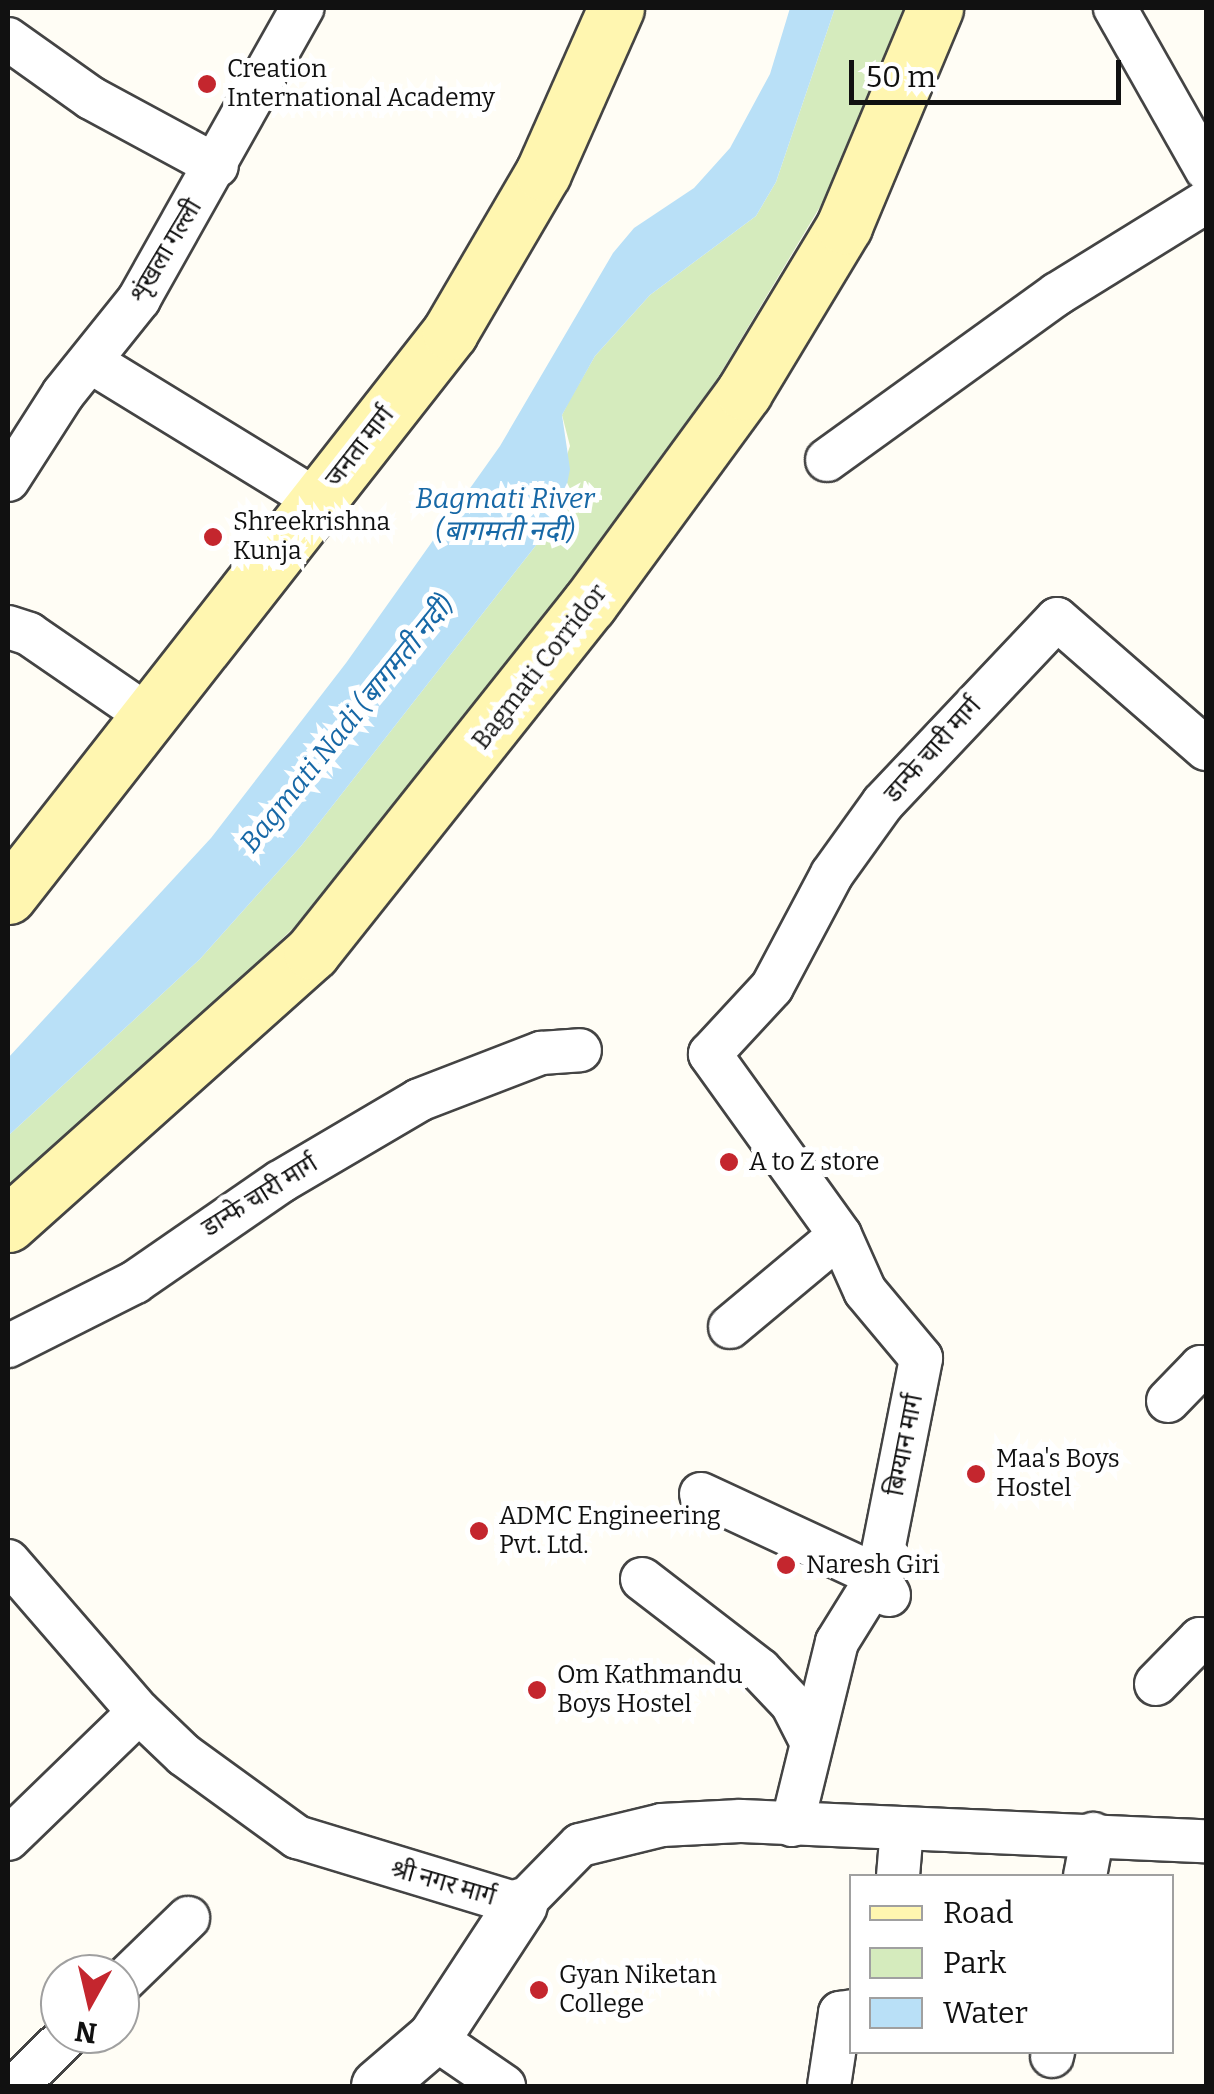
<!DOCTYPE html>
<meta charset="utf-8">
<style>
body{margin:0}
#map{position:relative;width:1214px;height:2094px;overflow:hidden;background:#fffdf5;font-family:Bitter,"Noto Sans Devanagari",serif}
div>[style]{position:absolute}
.green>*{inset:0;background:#d5ebbd}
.water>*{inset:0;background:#b9e0f7}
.roads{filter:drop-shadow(2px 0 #444) drop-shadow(-2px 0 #444) drop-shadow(0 2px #444) drop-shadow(0 -2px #444)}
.minor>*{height:42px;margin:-21px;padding:0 21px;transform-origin:21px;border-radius:21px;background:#fff}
.tertiary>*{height:52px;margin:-26px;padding:0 26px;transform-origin:26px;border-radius:26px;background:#fff}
.secondary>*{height:55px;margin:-27.5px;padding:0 27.5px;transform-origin:27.5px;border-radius:27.5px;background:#fff6b0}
.dots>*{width:28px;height:28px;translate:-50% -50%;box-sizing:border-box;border:5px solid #fff;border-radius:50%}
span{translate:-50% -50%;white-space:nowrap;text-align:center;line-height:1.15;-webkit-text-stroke:10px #fff;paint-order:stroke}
.poi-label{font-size:25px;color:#111}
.left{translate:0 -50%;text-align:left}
.street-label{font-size:25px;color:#111}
.water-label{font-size:28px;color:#1768a6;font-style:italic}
.frame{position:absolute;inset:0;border:10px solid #111;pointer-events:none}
.legend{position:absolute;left:849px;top:1874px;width:325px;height:180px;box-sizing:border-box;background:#fff;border:2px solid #a0a0a0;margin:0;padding:12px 18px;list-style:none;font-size:30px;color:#111}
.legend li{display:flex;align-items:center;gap:20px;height:50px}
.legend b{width:50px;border:2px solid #a0a0a0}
.north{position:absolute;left:40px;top:1954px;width:100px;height:100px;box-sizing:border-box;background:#fff;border:2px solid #a0a0a0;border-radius:50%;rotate:188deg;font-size:28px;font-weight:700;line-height:40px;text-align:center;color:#111}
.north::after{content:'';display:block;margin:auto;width:35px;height:45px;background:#c4262e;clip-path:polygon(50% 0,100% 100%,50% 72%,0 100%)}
.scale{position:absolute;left:849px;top:60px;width:272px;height:45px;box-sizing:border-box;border:5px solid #111;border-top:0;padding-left:12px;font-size:30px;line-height:35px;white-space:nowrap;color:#111;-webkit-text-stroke:8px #fff;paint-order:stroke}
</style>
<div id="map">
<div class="green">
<i style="clip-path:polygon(835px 8px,906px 8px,833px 185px,655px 483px,302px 920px,8px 1197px,8px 1136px,200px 959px,301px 846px,537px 544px,570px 446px,562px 415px,568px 403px,595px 356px,650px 295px,756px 216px,776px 182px)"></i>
</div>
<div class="water">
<i style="clip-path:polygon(790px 8px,835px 8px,776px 182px,756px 216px,650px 295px,595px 356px,562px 415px,570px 469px,564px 500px,537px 544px,301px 846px,200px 959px,8px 1136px,8px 1058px,211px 838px,346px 663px,500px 446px,613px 253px,634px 228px,694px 188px,730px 148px,770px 74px)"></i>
</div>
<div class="roads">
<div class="minor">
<i style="left:1115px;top:8px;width:185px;rotate:60.5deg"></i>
<i style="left:8px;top:39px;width:102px;rotate:35.4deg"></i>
<i style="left:91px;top:98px;width:143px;rotate:28.4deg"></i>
<i style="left:91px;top:362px;width:266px;rotate:31.5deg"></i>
<i style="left:827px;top:460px;width:284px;rotate:-35.8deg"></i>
<i style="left:1057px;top:294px;width:175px;rotate:-31.7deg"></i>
<i style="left:8px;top:480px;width:102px;rotate:-57.4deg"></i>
<i style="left:63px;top:394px;width:122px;rotate:-51.3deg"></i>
<i style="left:139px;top:299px;width:334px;rotate:-60.7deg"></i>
<i style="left:8px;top:627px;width:22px;rotate:18deg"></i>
<i style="left:29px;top:634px;width:143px;rotate:34.5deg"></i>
<i style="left:730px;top:1327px;width:143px;rotate:-39.9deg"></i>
<i style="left:8px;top:1346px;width:142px;rotate:-26.7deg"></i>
<i style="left:135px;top:1282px;width:176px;rotate:-34.6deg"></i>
<i style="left:280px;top:1182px;width:161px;rotate:-30.5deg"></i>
<i style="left:419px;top:1100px;width:131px;rotate:-21.1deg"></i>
<i style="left:541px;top:1053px;width:39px;rotate:-4deg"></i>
<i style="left:1168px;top:1401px;width:47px;rotate:-45.9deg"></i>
<i style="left:1201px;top:1367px;width:6px;rotate:39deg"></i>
<i style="left:701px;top:1494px;width:195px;rotate:24.9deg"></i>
<i style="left:878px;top:1576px;width:22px;rotate:60deg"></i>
<i style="left:8px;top:1561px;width:200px;rotate:49.1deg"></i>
<i style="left:139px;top:1712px;width:62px;rotate:43.7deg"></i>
<i style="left:184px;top:1755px;width:140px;rotate:36deg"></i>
<i style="left:297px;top:1837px;width:234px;rotate:16.9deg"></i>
<i style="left:521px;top:1905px;width:84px;rotate:-45.5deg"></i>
<i style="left:580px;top:1845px;width:84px;rotate:-13.7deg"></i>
<i style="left:662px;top:1825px;width:78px;rotate:-2.9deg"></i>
<i style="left:740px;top:1821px;width:466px;rotate:2.5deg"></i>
<i style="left:642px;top:1579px;width:149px;rotate:37.6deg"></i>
<i style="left:760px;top:1670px;width:47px;rotate:46.7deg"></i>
<i style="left:792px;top:1704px;width:37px;rotate:63deg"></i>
<i style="left:1156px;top:1684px;width:63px;rotate:-45.6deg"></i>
<i style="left:1200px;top:1639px;width:8px;rotate:40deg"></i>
<i style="left:792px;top:1825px;width:188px;rotate:-76.2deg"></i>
<i style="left:837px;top:1642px;width:78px;rotate:-58.2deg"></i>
<i style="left:878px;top:1576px;width:222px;rotate:-78.8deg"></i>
<i style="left:921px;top:1358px;width:87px;rotate:-129.9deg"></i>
<i style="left:865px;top:1291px;width:61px;rotate:-114.1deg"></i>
<i style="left:840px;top:1235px;width:223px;rotate:-125.7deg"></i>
<i style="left:710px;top:1054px;width:91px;rotate:-47.2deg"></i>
<i style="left:772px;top:987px;width:128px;rotate:-62deg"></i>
<i style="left:832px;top:874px;width:87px;rotate:-54.3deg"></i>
<i style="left:883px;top:803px;width:253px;rotate:-46.6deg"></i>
<i style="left:1057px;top:619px;width:198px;rotate:41.1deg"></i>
<i style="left:8px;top:1839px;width:182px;rotate:-44.1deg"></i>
<i style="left:898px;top:1876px;width:48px;rotate:-85.2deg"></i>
<i style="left:1085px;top:1876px;width:43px;rotate:-79.2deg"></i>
<i style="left:120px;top:1984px;width:95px;rotate:-44.1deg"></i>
<i style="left:434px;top:2038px;width:85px;rotate:34.4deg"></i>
<i style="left:1052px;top:2056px;width:4px;rotate:-76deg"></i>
<i style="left:16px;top:2086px;width:74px;rotate:-44.5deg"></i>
<i style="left:829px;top:2086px;width:74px;rotate:-81.4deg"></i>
<i style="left:840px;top:2013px;width:12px;rotate:-9deg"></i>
</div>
<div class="tertiary">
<i style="left:378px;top:2086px;width:74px;rotate:-40.6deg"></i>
<i style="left:434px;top:2038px;width:159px;rotate:-56.8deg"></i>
</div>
<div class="secondary">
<i style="left:8px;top:896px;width:717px;rotate:-51.91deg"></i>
<i style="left:450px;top:332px;width:184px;rotate:-59.7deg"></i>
<i style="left:543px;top:173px;width:180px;rotate:-66.1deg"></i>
<i style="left:8px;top:1224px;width:408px;rotate:-41.8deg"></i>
<i style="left:312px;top:952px;width:445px;rotate:-51.5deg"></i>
<i style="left:589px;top:604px;width:263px;rotate:-53.8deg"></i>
<i style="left:744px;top:392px;width:194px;rotate:-58.9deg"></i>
<i style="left:844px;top:226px;width:236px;rotate:-67.3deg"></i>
</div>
</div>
<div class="dots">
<i style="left:207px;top:84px;background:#c4262e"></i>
<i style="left:213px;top:537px;background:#c4262e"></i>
<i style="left:729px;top:1162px;background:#c4262e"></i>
<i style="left:976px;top:1474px;background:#c4262e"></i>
<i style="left:479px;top:1531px;background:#c4262e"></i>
<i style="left:786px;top:1565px;background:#c4262e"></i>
<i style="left:537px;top:1690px;background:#c4262e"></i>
<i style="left:539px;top:1990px;background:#c4262e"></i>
</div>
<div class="poi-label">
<span class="left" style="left:227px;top:84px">Creation<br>International Academy</span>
<span class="left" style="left:233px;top:537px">Shreekrishna<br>Kunja</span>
<span class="left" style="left:749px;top:1162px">A to Z store</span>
<span class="left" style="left:996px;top:1474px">Maa's Boys<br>Hostel</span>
<span class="left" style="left:499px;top:1531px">ADMC Engineering<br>Pvt. Ltd.</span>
<span class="left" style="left:806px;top:1565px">Naresh Giri</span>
<span class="left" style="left:557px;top:1690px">Om Kathmandu<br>Boys Hostel</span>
<span class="left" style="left:559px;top:1990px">Gyan Niketan<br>College</span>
</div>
<div class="street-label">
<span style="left:166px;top:251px;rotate:-59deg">शृंखला गल्ली</span>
<span style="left:360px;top:447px;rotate:-52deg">जनता मार्ग</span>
<span style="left:540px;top:667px;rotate:-52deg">Bagmati Corridor</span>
<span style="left:933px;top:750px;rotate:-48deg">डान्फे चारी मार्ग</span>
<span style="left:260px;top:1196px;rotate:-32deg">डान्फे चारी मार्ग</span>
<span style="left:905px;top:1445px;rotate:-79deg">बिग्यान मार्ग</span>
<span style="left:443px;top:1883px;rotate:16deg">श्री नगर मार्ग</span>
</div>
<div class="water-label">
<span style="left:505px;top:515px">Bagmati River<br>(बागमती नदी)</span>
<span style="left:347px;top:724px;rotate:-51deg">Bagmati Nadi (बागमती नदी)</span>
</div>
<div class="frame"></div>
<ul class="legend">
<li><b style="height:12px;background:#fff6b0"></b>Road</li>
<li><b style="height:28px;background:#d5ebbd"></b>Park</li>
<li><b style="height:28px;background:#b9e0f7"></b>Water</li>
</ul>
<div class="north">N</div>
<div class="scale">50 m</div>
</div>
